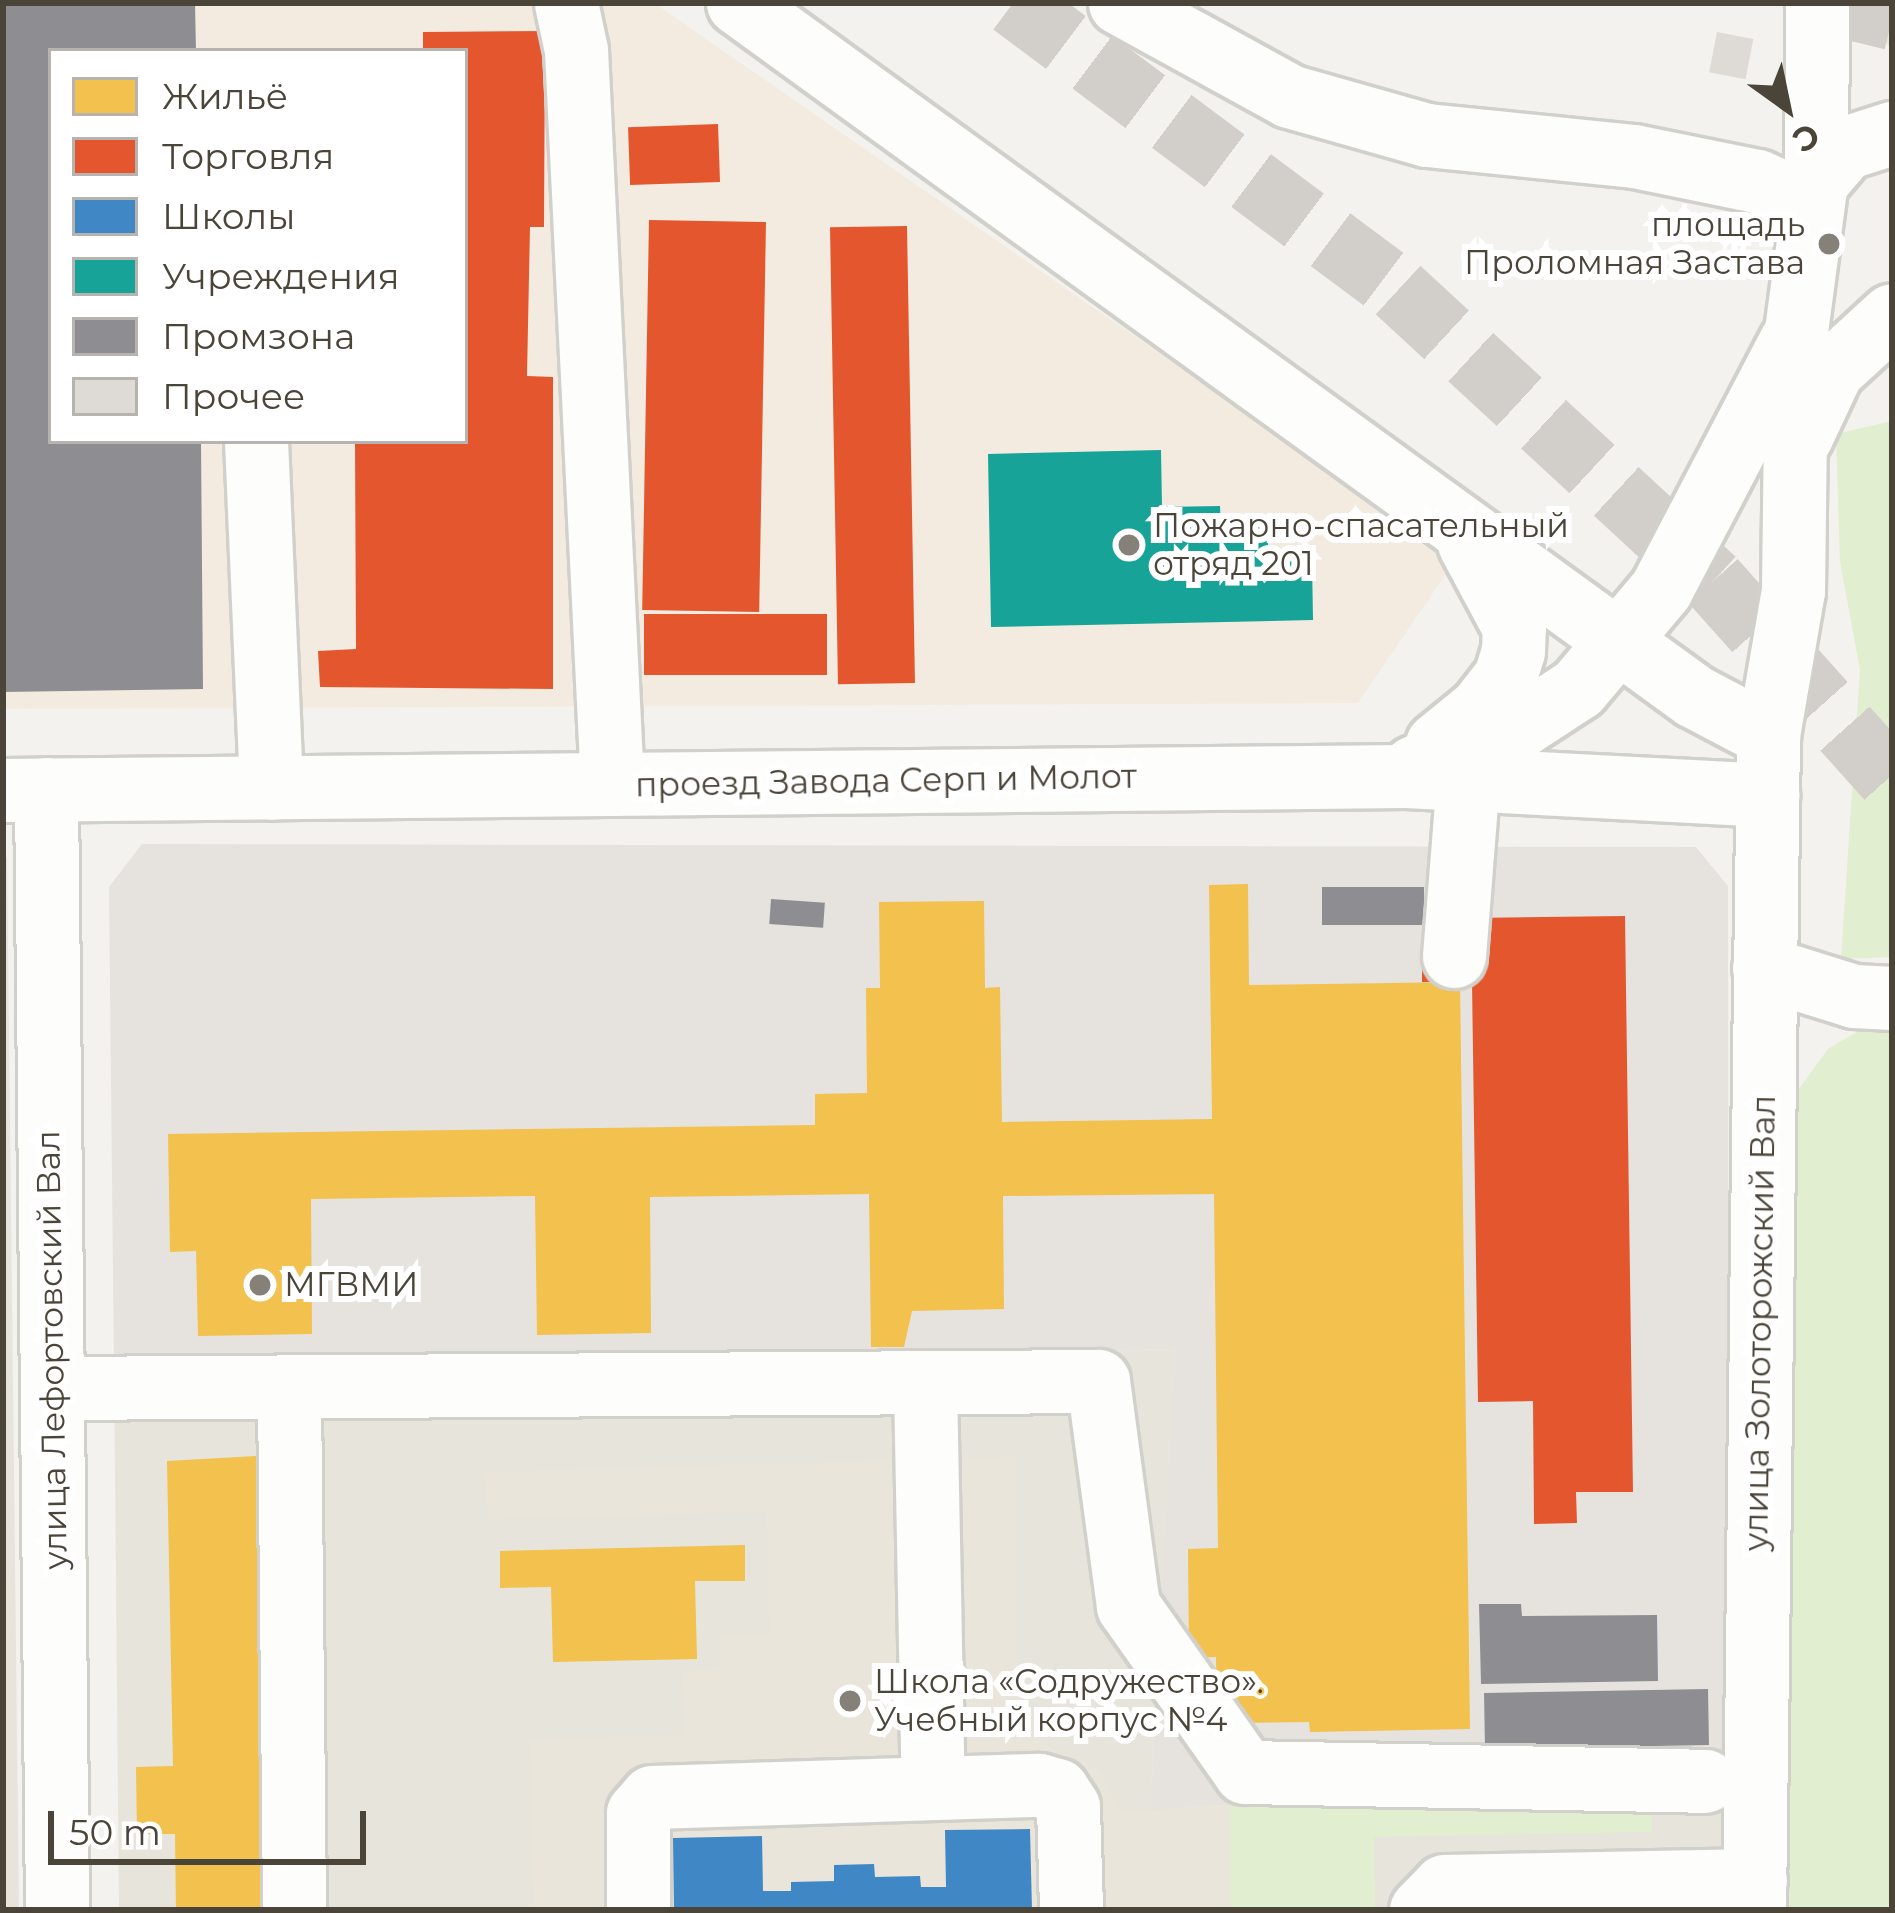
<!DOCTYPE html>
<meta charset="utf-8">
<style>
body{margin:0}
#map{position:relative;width:1895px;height:1913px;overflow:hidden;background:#f4f2ee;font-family:Montserrat,sans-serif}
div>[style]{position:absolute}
.residential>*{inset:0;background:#e7e4dc}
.commercial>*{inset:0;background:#f3ebdf}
.industrial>*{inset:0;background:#e6e2de}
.education>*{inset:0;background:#eae5da}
.green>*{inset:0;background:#e1eecf}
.homes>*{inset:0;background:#f2c14e}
.shops>*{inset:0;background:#e4572e;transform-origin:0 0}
.schools>*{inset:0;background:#3f88c5}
.public>*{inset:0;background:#17a398}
.industry>*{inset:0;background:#8d8d92;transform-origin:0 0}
.building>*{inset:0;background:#dedbd6;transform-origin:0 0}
.major-tunnel>*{height:66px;margin-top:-33px;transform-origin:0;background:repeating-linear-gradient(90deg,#d2cfca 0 66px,transparent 0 99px)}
.roads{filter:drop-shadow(3px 0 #d2d0cb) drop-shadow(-3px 0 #d2d0cb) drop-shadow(0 3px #d2d0cb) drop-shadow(0 -3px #d2d0cb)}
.minor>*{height:63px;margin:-31.5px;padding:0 31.5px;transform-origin:31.5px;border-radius:31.5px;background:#fdfdfc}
.dots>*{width:33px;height:33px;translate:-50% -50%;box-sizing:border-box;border:6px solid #fff;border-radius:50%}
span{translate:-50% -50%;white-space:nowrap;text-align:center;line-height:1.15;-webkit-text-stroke:12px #fff;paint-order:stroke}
.poi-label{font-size:33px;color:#4b4439}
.right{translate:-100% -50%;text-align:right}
.left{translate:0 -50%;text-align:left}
.street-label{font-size:33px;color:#4b4439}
.frame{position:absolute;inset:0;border:6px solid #4b4439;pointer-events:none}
.legend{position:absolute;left:48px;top:48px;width:420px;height:396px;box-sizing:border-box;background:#fff;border:3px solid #b7b4b0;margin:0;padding:15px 21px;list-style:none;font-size:36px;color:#4b4439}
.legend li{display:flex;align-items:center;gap:24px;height:60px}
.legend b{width:60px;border:3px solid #b7b4b0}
.north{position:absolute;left:1727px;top:48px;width:120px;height:120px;-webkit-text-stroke:9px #fff;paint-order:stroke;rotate:147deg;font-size:33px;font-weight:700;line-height:48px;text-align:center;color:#4b4439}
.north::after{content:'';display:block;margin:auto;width:42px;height:54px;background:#4b4439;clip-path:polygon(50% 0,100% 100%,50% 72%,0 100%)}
.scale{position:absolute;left:48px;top:1811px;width:318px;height:54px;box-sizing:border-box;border:6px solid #4b4439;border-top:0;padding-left:15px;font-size:36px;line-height:42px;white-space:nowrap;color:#4b4439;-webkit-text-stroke:9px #fff;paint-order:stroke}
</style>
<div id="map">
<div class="residential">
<i style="clip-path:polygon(3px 854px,7px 858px,19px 1910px,3px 1910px)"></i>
<i style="clip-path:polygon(1177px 1349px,1150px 1810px,1729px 1797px,1729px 1910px,119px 1910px,114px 1372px)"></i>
</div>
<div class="commercial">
<i style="clip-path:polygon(evenodd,3px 3px,654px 3px,1456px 559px,1358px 703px,3px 709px,3px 3px,51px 51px,465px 51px,465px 441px,51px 441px,51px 51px)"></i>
</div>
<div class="industrial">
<i style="clip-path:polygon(142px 844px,1696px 847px,1728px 886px,1729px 1797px,1150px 1810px,1176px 1349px,114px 1372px,109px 887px)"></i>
</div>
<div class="education">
<i style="clip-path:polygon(1015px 1457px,1018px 1731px,1099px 1771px,1123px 1812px,1230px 1804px,1231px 1910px,534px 1910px,530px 1740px,684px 1735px,682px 1671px,721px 1669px,721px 1636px,770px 1634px,766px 1512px,487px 1519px,485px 1472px)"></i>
</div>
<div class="green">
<i style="clip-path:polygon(1865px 3px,1892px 3px,1892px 49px,1879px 36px)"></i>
<i style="clip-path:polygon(1892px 421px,1892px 957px,1841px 959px,1860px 670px,1840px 562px,1836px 434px)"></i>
<i style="clip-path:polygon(1883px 1016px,1892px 1016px,1892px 1910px,1785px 1910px,1780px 1144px,1798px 1090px,1828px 1049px)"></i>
<i style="clip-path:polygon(1651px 1800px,1652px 1832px,1374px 1837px,1375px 1910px,1231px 1910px,1230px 1804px)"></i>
</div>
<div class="homes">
<i style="clip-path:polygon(1248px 884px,1249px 985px,1460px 982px,1470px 1729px,1310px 1732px,1309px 1722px,1217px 1723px,1216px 1657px,1189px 1658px,1188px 1549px,1218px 1548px,1214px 1194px,1003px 1196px,1004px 1309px,912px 1311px,904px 1347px,871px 1347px,869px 1194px,650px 1197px,651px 1333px,537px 1335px,535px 1196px,311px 1199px,312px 1334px,198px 1336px,196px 1251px,170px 1252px,168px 1134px,815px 1125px,815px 1094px,867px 1093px,866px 988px,880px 988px,879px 902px,984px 901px,985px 988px,1000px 987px,1002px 1122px,1212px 1119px,1209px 885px)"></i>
<i style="clip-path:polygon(256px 1456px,261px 1910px,176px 1910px,175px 1834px,137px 1834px,136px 1767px,173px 1766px,167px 1461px)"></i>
<i style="clip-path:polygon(745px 1545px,745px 1581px,695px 1581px,697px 1659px,553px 1662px,551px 1587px,500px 1588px,500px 1551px)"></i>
</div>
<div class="shops">
<i style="clip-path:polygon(545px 31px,544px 227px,530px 227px,527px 376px,553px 377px,553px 689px,320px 687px,318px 651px,356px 649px,355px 441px,465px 441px,465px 51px,423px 51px,423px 32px)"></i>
<i style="left:718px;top:124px;width:58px;height:90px;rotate:88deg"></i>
<i style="left:649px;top:220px;width:117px;height:390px;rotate:1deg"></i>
<i style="left:907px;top:226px;width:457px;height:77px;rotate:89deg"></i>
<i style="left:644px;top:614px;width:183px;height:61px"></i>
<i style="clip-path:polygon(1625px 916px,1633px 1492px,1576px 1492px,1577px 1523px,1534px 1524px,1533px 1401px,1478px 1402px,1472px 982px,1422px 982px,1422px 957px,1470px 956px,1469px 918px)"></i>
</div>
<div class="schools">
<i style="clip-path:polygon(1030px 1829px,1032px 1910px,674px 1910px,673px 1838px,762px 1836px,763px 1891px,791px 1891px,791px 1882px,834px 1881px,834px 1865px,874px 1864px,875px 1877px,920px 1876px,921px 1887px,946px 1887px,945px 1830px)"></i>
</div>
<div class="public">
<i style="clip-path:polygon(1161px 450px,1162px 507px,1220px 506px,1221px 528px,1268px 526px,1268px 562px,1312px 561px,1313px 620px,991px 627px,988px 454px)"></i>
</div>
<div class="industry">
<i style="clip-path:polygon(3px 3px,195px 3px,196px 51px,51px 51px,51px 441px,201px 441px,203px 689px,3px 692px)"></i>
<i style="left:1424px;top:887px;width:38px;height:102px;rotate:90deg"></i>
<i style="left:771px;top:899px;width:54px;height:25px;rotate:4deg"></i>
<i style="clip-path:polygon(1479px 1604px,1521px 1604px,1522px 1616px,1657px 1615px,1658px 1681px,1481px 1684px)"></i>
<i style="left:1708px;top:1689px;width:56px;height:224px;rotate:89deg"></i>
</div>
<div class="building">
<i style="left:1717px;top:32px;width:37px;height:41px;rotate:11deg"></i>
</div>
<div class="major-tunnel">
<i style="left:1013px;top:3px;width:480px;rotate:36.7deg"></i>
<i style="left:1398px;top:290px;width:429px;rotate:42.7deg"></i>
<i style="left:1713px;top:581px;width:268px;rotate:48.2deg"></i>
<i style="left:1833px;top:3px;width:61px;rotate:13.3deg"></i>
</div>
<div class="roads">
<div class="minor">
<i style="left:566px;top:3px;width:48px;rotate:78deg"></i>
<i style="left:576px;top:50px;width:735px;rotate:87.19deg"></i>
<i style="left:738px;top:3px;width:1181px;rotate:35.94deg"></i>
<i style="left:1694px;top:696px;width:84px;rotate:27.8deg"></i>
<i style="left:1120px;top:3px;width:193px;rotate:28.8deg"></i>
<i style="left:1289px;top:96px;width:143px;rotate:15.8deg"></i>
<i style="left:1427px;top:135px;width:208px;rotate:5.8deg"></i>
<i style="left:1634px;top:156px;width:126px;rotate:11.5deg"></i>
<i style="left:1757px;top:181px;width:57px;rotate:23.9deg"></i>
<i style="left:1816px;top:182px;width:179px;rotate:-89.7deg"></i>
<i style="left:1801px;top:436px;width:73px;rotate:-64.8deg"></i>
<i style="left:1832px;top:370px;width:81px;rotate:-42.5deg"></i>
<i style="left:256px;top:441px;width:347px;rotate:87.5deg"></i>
<i style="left:1437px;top:744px;width:55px;rotate:-39.1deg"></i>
<i style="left:1480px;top:709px;width:41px;rotate:-52deg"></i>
<i style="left:1505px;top:677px;width:27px;rotate:-73deg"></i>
<i style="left:1513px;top:651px;width:24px;rotate:-88deg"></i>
<i style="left:1514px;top:627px;width:95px;rotate:-118.2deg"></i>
<i style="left:1414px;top:767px;width:117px;rotate:-21.5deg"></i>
<i style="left:1523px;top:724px;width:66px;rotate:-33.2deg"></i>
<i style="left:1578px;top:688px;width:129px;rotate:-50deg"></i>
<i style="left:1661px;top:589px;width:279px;rotate:-62.4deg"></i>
<i style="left:46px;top:789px;width:1121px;rotate:89.44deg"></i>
<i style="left:3px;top:790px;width:1403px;rotate:-0.57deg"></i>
<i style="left:1406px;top:776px;width:362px;rotate:3deg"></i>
<i style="left:1454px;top:956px;width:179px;rotate:-85.5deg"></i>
<i style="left:1764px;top:968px;width:94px;rotate:17.3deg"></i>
<i style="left:1854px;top:996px;width:38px;rotate:3deg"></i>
<i style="left:925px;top:1384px;width:403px;rotate:88.9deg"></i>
<i style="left:289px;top:1387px;width:523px;rotate:89.45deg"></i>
<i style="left:52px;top:1388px;width:1046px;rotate:-0.38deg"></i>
<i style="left:1098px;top:1381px;width:227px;rotate:82.4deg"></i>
<i style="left:1128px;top:1606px;width:203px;rotate:54.8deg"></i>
<i style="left:1245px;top:1772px;width:460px;rotate:1.1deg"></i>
<i style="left:638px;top:1910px;width:97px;rotate:-90deg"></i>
<i style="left:638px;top:1813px;width:21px;rotate:-49deg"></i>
<i style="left:652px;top:1797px;width:387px;rotate:-1.8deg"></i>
<i style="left:1039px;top:1785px;width:19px;rotate:16deg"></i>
<i style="left:1057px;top:1790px;width:20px;rotate:57deg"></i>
<i style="left:1068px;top:1807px;width:103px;rotate:88.3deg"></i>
<i style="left:1421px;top:1910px;width:33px;rotate:-46deg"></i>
<i style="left:1444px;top:1886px;width:311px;rotate:-1.1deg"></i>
<i style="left:1754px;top:1910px;width:1175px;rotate:-89.32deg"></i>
<i style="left:1768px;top:735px;width:146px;rotate:-80.2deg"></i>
<i style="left:1793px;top:591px;width:260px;rotate:-89.3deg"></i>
<i style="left:1796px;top:331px;width:150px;rotate:-82.4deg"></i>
<i style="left:1816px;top:182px;width:45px;rotate:-49.5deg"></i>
<i style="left:1845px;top:148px;width:49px;rotate:-17.7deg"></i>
</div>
</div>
<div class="dots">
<i style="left:1829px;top:244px;background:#868178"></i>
<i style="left:1129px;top:545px;background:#868178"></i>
<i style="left:260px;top:1285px;background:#868178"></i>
<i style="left:850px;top:1701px;background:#868178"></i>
</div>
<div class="poi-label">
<span class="right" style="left:1805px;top:244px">площадь<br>Проломная Застава</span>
<span class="left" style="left:1153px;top:545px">Пожарно-спасательный<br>отряд 201</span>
<span class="left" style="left:284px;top:1285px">МГВМИ</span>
<span class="left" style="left:874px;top:1701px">Школа «Содружество».<br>Учебный корпус №4</span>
</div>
<div class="street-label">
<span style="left:886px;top:781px;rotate:-1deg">проезд Завода Серп и Молот</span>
<span style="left:1760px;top:1323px;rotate:-89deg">улица Золоторожский Вал</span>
<span style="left:52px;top:1350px;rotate:-91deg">улица Лефортовский Вал</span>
</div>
<div class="frame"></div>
<ul class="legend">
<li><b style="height:33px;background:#f2c14e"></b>Жильё</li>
<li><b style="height:33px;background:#e4572e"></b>Торговля</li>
<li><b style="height:33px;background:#3f88c5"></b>Школы</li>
<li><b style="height:33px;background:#17a398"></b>Учреждения</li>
<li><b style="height:33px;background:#8d8d92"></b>Промзона</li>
<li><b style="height:33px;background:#dedbd6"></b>Прочее</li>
</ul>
<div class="north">С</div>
<div class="scale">50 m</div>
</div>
